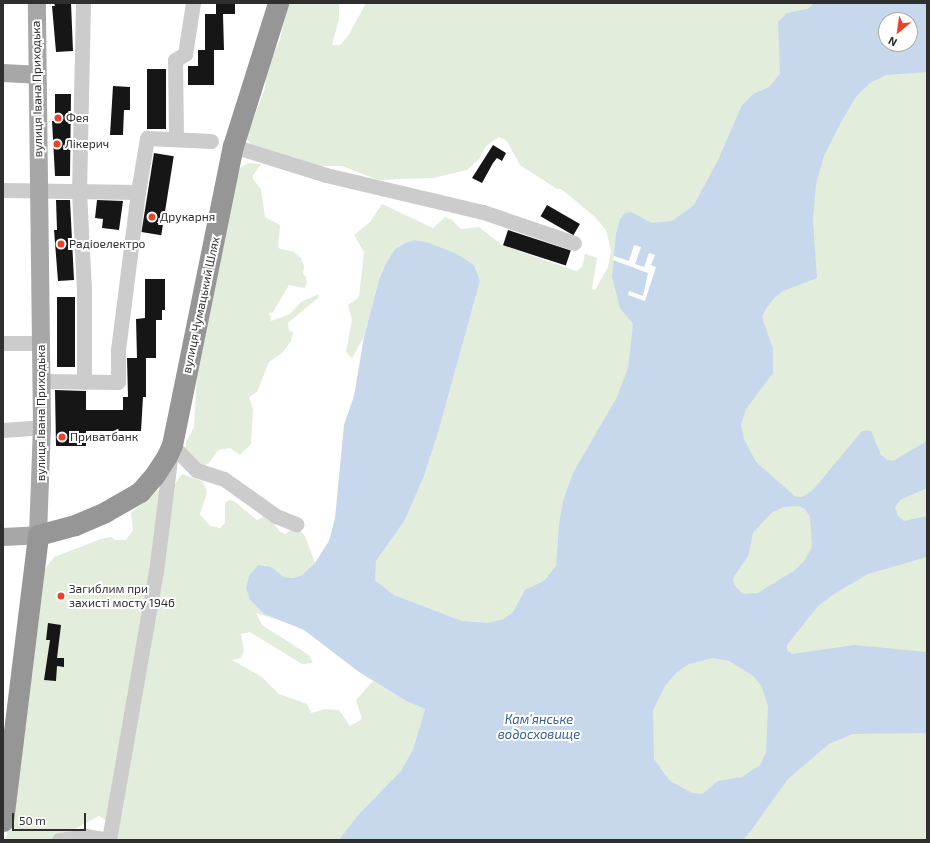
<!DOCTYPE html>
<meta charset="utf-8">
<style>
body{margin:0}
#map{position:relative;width:930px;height:843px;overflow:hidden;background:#fff;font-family:"Exo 2",sans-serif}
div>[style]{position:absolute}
.green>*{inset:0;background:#e2eddc}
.water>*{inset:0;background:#c7d8ed}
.pier>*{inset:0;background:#fff}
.building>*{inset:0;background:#161616;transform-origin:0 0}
.minor>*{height:15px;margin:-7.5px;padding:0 7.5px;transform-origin:7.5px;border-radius:7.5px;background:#ccc}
.major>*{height:18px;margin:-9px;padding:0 9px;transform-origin:9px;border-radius:9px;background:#a7a7a7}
.highway>*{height:21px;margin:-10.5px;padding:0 10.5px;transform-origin:10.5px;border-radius:10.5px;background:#969696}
.dots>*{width:11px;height:11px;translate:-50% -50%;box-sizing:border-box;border:2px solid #fff;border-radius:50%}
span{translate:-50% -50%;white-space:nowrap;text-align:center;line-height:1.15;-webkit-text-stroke:4px #fff;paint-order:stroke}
.street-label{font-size:12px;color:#2f2f2f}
.poi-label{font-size:12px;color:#2f2f2f}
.left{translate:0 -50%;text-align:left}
.water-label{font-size:13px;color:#396095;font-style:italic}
.frame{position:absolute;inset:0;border:4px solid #2f2f2f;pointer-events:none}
.north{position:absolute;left:878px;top:12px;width:40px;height:40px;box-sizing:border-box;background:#fff;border:1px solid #acacac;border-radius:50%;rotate:209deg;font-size:11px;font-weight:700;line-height:16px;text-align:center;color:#2f2f2f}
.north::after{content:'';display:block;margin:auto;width:14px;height:18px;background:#ec402a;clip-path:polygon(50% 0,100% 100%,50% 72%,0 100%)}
.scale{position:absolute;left:12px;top:813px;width:74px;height:18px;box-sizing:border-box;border:2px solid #2f2f2f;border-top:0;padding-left:5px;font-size:12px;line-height:14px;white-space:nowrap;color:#2f2f2f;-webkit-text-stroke:3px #fff;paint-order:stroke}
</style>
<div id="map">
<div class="green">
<i style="clip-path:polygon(evenodd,288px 3px,339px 3px,339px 19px,332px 45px,340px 45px,348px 36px,366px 3px,927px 3px,927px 840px,380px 840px,419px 748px,456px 619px,394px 595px,375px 580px,374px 572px,376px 561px,405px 520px,424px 476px,438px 433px,480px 281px,414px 240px,405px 243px,395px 249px,379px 278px,364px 337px,352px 358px,346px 352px,352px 320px,348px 305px,359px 297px,364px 252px,354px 235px,370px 222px,382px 204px,433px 228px,445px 217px,452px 220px,461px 229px,479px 227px,502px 245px,576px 271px,582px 267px,585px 254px,597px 258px,592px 289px,595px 290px,608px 267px,611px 251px,606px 230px,595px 217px,561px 189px,557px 189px,520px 165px,506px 140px,499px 137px,486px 146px,479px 159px,467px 170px,433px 178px,378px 180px,342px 166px,308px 166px,252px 146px,246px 138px,265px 88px,267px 68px,280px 40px,288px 3px,886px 20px,910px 20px,910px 44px,886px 44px,886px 20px)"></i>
<i style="clip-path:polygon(248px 163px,261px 164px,253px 175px,253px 179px,261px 189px,265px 217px,280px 225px,278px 248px,294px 252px,301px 258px,304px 266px,303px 274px,306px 277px,307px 284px,304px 288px,289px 285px,273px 312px,269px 313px,271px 321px,290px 314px,301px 302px,319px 294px,318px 298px,288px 323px,289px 331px,293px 332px,291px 341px,282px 353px,269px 362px,257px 392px,249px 397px,253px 409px,251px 444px,240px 455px,230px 448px,218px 450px,209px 463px,202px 467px,185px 451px,186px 442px,194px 427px,197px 372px,236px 176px,241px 167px)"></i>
<i style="clip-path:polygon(182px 474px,202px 481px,206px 488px,207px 493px,200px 514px,210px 526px,220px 528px,225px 523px,225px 503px,229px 500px,234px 501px,257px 520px,265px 516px,270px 518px,279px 531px,285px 534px,293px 528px,299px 529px,305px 536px,315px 563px,302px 575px,293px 578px,284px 577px,264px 565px,250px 600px,264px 614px,277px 620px,256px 613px,262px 625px,309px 655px,313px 663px,302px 664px,250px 632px,241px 634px,244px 650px,241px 658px,232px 660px,262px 677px,279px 694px,307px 704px,311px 713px,325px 709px,339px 710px,350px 726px,362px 719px,356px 700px,373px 681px,406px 701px,425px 709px,413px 749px,401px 771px,339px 840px,115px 840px,110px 823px,99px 816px,75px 829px,69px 840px,6px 840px,42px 573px,54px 557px,101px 539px,111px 537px,115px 540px,126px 540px,133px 530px,131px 513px,157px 491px,172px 489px)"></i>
</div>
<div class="water">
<i style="clip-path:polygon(evenodd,815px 3px,927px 3px,927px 72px,886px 75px,870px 83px,855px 98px,839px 126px,824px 156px,816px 184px,813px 221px,817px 278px,783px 291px,774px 298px,766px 309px,762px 317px,773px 349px,773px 373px,746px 409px,741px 425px,744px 439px,756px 462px,796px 497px,802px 497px,813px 490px,862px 431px,871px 431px,881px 455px,888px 460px,893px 461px,927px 441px,927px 488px,900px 500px,895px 507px,898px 516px,904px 521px,927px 516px,927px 557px,868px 574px,834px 594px,818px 606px,787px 645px,787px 650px,792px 654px,854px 645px,927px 652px,927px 733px,853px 734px,829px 744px,788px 779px,744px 840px,339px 840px,359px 814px,401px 771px,413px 749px,425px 709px,406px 701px,359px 672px,304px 630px,264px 614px,250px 600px,246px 588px,249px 576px,258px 565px,271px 567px,284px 577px,293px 578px,302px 575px,315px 563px,329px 541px,335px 518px,344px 425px,354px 396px,364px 337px,379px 279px,387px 262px,395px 249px,405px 243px,414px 240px,426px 242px,455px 253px,474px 265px,480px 281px,438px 433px,424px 476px,405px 520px,376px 561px,375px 580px,394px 595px,462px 621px,488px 623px,504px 619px,513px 612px,525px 590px,544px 581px,556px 566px,559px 525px,563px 501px,573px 473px,617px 397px,628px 368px,633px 324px,620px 308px,612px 277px,616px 234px,620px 219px,625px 213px,631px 212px,652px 223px,672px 221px,694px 205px,718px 160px,742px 105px,753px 94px,769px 87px,780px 74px,778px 22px,787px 13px,807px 9px,815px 3px,886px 20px,910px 20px,910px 44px,886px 44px,886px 20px,815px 3px,799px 506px,805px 509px,810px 517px,812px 546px,805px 560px,795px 570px,758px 593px,743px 594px,734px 585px,733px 578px,748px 556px,753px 533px,771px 513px,784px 507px,799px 506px,815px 3px,713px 658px,729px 661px,752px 675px,761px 685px,768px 706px,766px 753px,760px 765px,742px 777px,718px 781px,702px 794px,692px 793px,670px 781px,654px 759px,653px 710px,665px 686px,677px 672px,689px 664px,713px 658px)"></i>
</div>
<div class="pier">
<i style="clip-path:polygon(634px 245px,641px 247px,635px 264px,644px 267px,649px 253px,655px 255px,651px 265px,656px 267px,645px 301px,628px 295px,629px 291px,643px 296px,648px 273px,613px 260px,614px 256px,629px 261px)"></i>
</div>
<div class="building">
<i style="clip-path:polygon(54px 3px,71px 3px,73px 51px,56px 52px,52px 6px,55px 6px)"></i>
<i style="clip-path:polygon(216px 3px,235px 3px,235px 14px,223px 14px,224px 50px,214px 50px,214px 85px,188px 85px,188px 66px,198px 66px,198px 50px,205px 50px,205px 14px,216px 14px)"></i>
<i style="left:147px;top:69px;width:19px;height:60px"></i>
<i style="clip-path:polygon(113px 86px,130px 87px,130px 110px,124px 110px,123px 135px,110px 135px)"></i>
<i style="clip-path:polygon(55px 94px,71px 94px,70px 176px,55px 176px,52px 121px,55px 121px)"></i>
<i style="clip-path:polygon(493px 145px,506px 153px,502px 161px,497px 158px,493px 163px,482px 183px,472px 178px)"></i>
<i style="left:154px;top:153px;width:20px;height:80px;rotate:9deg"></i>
<i style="clip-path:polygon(56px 200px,70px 200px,74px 280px,58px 281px,54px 230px,57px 230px)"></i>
<i style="clip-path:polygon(97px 200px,123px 201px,119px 230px,102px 228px,103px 219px,95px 218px)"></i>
<i style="left:547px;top:205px;width:38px;height:13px;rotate:30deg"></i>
<i style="left:508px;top:230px;width:66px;height:16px;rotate:18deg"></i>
<i style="clip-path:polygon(145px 279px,165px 279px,165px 310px,162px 310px,162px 320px,156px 320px,156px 358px,146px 358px,146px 397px,143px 397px,141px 431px,86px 431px,86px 446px,56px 446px,55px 390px,86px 391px,86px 410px,123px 410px,123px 397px,128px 397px,127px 358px,137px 358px,136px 319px,145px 318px)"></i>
<i style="left:75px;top:297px;width:70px;height:18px;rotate:90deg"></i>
<i style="clip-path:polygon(48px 623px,61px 625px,57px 658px,64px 658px,64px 667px,57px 666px,56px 681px,44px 680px,50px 640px,46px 640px)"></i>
</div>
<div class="minor">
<i style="left:83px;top:3px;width:188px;rotate:91.2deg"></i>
<i style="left:79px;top:191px;width:99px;rotate:87.1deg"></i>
<i style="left:84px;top:290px;width:92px;rotate:90deg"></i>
<i style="left:176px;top:139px;width:79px;rotate:-90.7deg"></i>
<i style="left:175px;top:60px;width:12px;rotate:-31deg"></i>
<i style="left:185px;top:54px;width:52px;rotate:-81.1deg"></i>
<i style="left:233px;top:146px;width:97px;rotate:17.3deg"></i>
<i style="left:326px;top:175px;width:161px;rotate:13.3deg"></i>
<i style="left:483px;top:212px;width:96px;rotate:18.8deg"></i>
<i style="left:3px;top:190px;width:135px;rotate:0.8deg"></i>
<i style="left:138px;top:192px;width:55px;rotate:-80.5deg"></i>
<i style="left:147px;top:138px;width:64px;rotate:2.7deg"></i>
<i style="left:3px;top:343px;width:38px"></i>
<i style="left:41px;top:381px;width:77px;rotate:0.7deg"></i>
<i style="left:118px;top:382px;width:32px;rotate:-90deg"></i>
<i style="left:118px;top:350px;width:159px;rotate:-82.8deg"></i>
<i style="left:3px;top:430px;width:39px;rotate:-4deg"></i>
<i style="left:172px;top:445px;width:35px;rotate:46deg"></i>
<i style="left:196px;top:470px;width:29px;rotate:18deg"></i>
<i style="left:224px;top:479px;width:64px;rotate:35.4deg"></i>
<i style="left:276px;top:516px;width:22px;rotate:22deg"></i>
<i style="left:59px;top:840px;width:27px;rotate:-8deg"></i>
<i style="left:86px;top:836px;width:23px;rotate:10deg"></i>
<i style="left:109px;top:840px;width:272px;rotate:-80.1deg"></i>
<i style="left:156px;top:572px;width:121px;rotate:-82.9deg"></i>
</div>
<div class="major">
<i style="left:3px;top:73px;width:33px;rotate:3deg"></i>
<i style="left:3px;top:537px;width:35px;rotate:-3deg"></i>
<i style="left:38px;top:535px;width:108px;rotate:-87.9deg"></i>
<i style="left:42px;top:427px;width:424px;rotate:-90.7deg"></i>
</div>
<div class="highway">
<i style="left:3px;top:821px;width:288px;rotate:-83deg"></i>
<i style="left:38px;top:535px;width:38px;rotate:-15deg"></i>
<i style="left:75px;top:525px;width:33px;rotate:-23deg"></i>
<i style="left:105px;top:512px;width:40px;rotate:-29.7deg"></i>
<i style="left:140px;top:492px;width:21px;rotate:-49deg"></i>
<i style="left:154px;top:476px;width:24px;rotate:-57deg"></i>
<i style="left:167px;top:456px;width:12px;rotate:-66deg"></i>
<i style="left:172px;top:445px;width:305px;rotate:-78.5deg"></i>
<i style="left:233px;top:146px;width:150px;rotate:-72.5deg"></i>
</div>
<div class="dots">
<i style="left:58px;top:118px;background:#ec402a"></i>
<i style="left:57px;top:144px;background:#ec402a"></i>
<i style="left:152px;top:217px;background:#ec402a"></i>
<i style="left:61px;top:244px;background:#ec402a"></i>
<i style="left:62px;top:437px;background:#ec402a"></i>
<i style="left:61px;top:596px;background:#ec402a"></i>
</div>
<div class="street-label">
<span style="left:37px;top:89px;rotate:-91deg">вулиця Івана Приходька</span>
<span style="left:201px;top:305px;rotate:-78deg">вулиця Чумацький Шлях</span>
<span style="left:41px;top:413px;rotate:-90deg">вулиця Івана Приходька</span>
</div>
<div class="poi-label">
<span class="left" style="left:66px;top:118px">Фея</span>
<span class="left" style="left:65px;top:144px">Лікерич</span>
<span class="left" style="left:160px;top:217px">Друкарня</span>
<span class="left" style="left:69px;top:244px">Радіоелектро</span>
<span class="left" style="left:70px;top:437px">Приватбанк</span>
<span class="left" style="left:69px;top:596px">Загиблим при<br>захисті мосту 1946</span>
</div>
<div class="water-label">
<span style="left:539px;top:727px">Кам'янське<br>водосховище</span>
</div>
<div class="frame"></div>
<div class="north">N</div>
<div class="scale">50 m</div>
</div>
